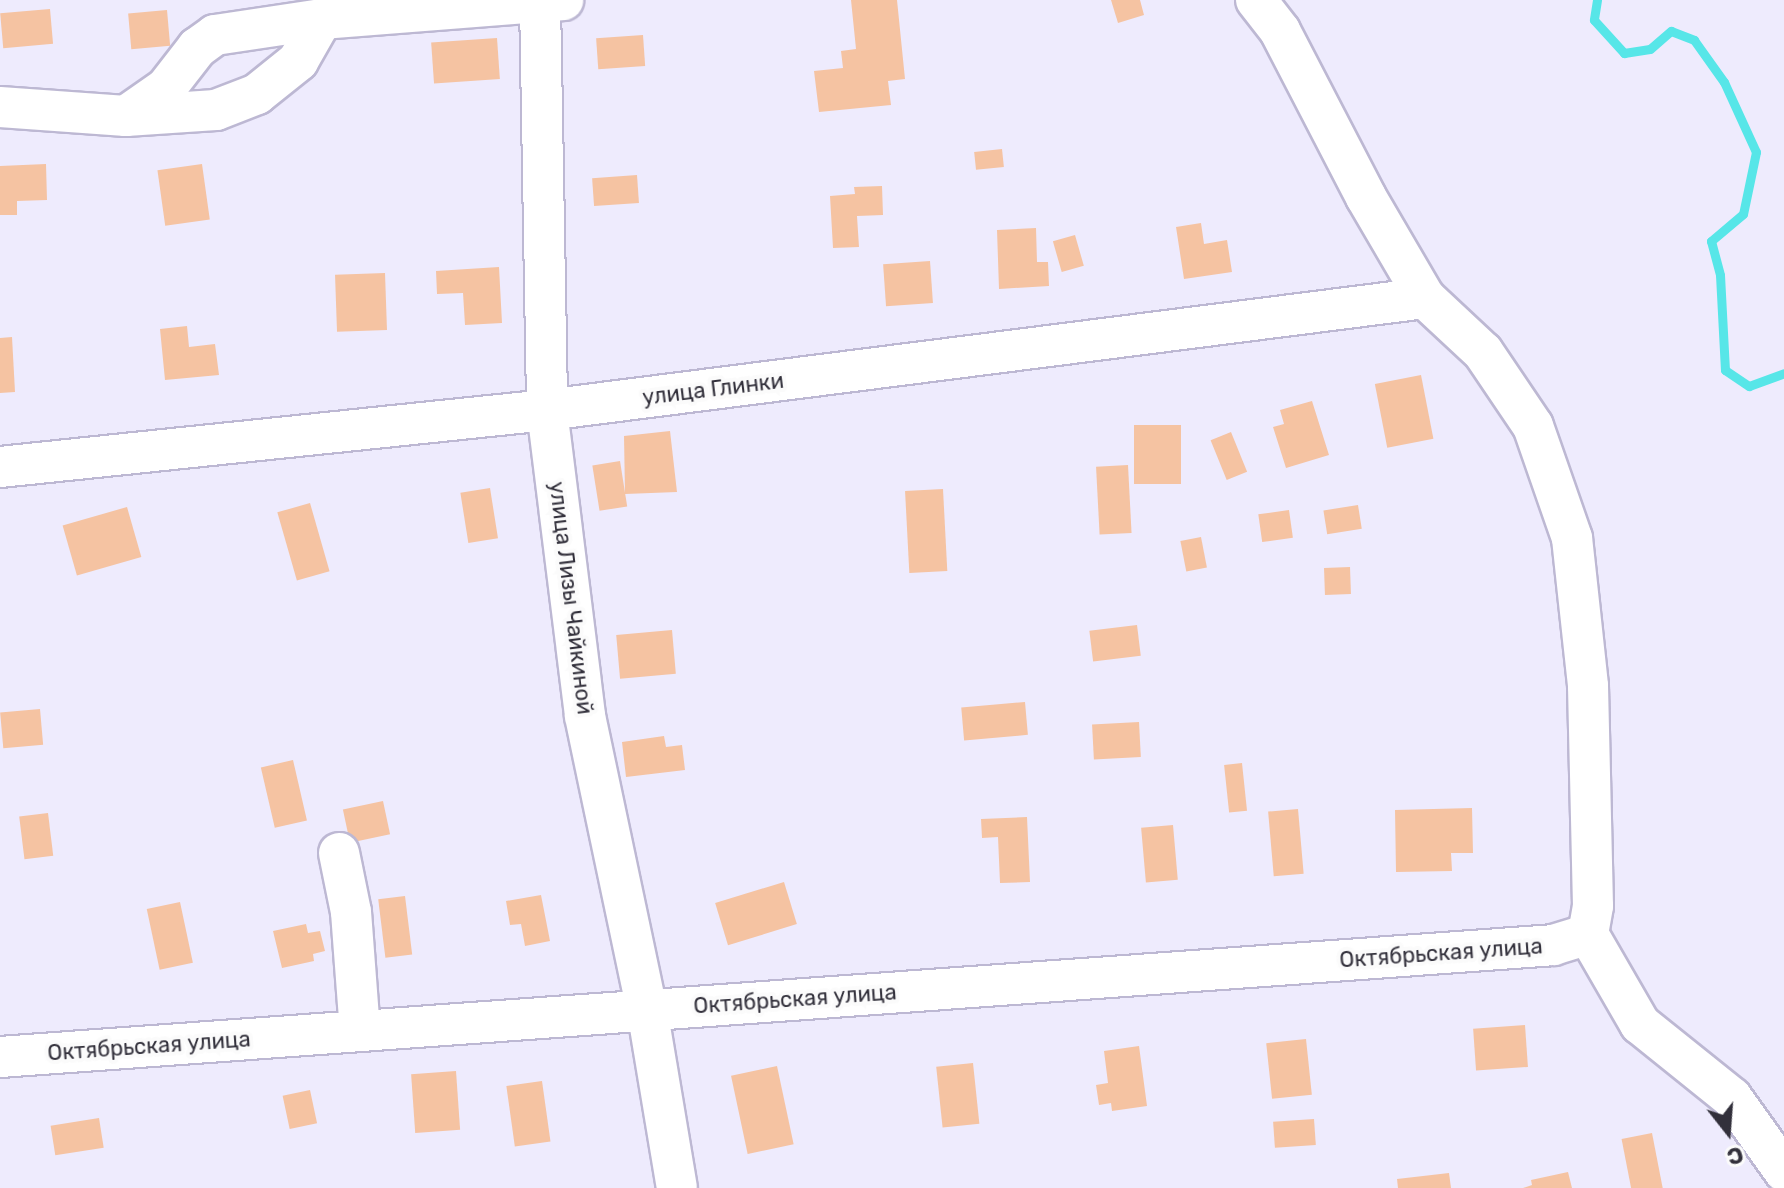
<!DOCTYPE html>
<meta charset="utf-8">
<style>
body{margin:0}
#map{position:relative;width:1784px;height:1188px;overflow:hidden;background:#eeebfd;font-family:Rubik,sans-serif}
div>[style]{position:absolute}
.stream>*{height:9px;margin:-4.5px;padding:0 4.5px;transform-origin:4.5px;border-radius:4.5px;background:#57e6e8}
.building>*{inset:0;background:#f5c3a2;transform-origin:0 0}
.roads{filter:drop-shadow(2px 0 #bdb8d3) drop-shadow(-2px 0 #bdb8d3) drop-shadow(0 2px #bdb8d3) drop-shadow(0 -2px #bdb8d3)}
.minor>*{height:40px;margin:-20px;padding:0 20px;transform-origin:20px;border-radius:20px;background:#fff}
span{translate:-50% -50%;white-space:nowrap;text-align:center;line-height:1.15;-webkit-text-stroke:8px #fbfbfb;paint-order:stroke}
.street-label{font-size:22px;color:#32303b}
.north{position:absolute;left:1688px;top:1092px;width:80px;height:80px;-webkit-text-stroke:6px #fbfbfb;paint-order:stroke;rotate:163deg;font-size:22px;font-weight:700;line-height:32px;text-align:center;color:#32303b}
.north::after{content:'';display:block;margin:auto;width:28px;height:36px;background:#32303b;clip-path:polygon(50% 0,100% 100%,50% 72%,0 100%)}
</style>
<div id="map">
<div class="stream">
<i style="left:1597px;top:0;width:20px;rotate:99deg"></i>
<i style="left:1594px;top:20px;width:45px;rotate:47.7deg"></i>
<i style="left:1624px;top:53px;width:26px;rotate:-9deg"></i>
<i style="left:1650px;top:49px;width:28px;rotate:-41deg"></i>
<i style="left:1671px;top:31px;width:25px;rotate:21deg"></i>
<i style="left:1694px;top:40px;width:52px;rotate:54.5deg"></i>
<i style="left:1724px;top:82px;width:77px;rotate:65.4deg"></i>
<i style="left:1756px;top:152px;width:63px;rotate:101.8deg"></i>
<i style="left:1743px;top:214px;width:42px;rotate:139.8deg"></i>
<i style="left:1711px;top:241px;width:35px;rotate:75deg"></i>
<i style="left:1720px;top:275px;width:95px;rotate:87deg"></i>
<i style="left:1725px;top:370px;width:29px;rotate:34deg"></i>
<i style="left:1749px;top:386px;width:37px;rotate:-20deg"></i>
</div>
<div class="building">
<i style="clip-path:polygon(851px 0,897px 0,905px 79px,888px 81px,891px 105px,819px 112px,814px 71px,843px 68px,841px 51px,856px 49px)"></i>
<i style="clip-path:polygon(1111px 0,1140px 0,1144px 15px,1118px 23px)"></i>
<i style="left:50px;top:9px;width:35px;height:50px;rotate:85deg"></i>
<i style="left:167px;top:10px;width:36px;height:39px;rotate:85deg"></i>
<i style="left:643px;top:35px;width:31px;height:47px;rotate:86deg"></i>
<i style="left:497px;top:38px;width:41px;height:66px;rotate:86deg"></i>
<i style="left:1002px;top:149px;width:18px;height:28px;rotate:84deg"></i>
<i style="clip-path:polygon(46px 164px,47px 200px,17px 201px,17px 215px,0 215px,0 166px)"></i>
<i style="left:202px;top:164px;width:56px;height:45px;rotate:82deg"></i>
<i style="left:637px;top:175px;width:28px;height:45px;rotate:86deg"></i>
<i style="clip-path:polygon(882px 186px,883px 215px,857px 216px,859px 247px,833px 248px,830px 196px,855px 194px,854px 187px)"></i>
<i style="clip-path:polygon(1201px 223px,1204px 244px,1227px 240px,1232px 272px,1184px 279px,1176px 227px)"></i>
<i style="clip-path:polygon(1036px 228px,1037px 262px,1048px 262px,1049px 286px,999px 289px,997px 230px)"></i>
<i style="left:1075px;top:235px;width:32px;height:23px;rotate:74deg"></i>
<i style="left:930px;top:261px;width:42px;height:47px;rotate:86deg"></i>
<i style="clip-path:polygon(499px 267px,502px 323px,465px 325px,463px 293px,437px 294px,436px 271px)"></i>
<i style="left:385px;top:273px;width:57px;height:50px;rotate:88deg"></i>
<i style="clip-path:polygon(187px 326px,189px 347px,215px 344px,219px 375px,165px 380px,160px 329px)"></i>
<i style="clip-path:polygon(12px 337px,15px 392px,0 393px,0 338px)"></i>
<i style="left:1421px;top:375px;width:65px;height:47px;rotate:79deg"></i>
<i style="clip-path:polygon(1312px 401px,1329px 455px,1286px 468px,1273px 427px,1284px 424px,1280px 410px)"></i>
<i style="left:1134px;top:425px;width:47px;height:59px"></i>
<i style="clip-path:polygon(670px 431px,677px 492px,625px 494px,624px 436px)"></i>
<i style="left:1231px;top:432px;width:43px;height:22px;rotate:68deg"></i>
<i style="left:620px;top:461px;width:46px;height:28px;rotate:81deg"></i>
<i style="left:1128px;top:465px;width:68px;height:32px;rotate:87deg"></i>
<i style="left:490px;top:488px;width:51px;height:30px;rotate:81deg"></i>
<i style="left:943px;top:489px;width:82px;height:38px;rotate:87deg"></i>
<i style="left:310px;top:503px;width:71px;height:34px;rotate:74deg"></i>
<i style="left:1358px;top:505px;width:24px;height:35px;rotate:81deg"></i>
<i style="left:127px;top:507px;width:52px;height:67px;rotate:74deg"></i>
<i style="left:1289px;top:510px;width:28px;height:31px;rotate:82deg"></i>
<i style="left:1201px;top:537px;width:31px;height:21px;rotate:79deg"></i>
<i style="left:1350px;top:567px;width:27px;height:26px;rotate:88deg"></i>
<i style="left:1137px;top:625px;width:31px;height:48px;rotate:83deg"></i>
<i style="left:672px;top:630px;width:44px;height:56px;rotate:85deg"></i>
<i style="left:1025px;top:702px;width:33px;height:64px;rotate:85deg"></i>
<i style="left:40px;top:709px;width:36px;height:40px;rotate:85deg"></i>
<i style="left:1139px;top:722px;width:35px;height:47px;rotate:87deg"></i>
<i style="clip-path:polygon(664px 736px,666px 747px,682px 745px,685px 770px,626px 777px,622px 742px)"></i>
<i style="left:293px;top:760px;width:62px;height:33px;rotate:77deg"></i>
<i style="left:1242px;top:763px;width:48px;height:18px;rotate:84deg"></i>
<i style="left:383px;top:801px;width:34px;height:41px;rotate:78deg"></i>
<i style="clip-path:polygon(1472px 808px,1473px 853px,1451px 853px,1452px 871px,1396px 872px,1395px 810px)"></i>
<i style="left:1298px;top:809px;width:65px;height:30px;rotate:85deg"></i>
<i style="left:48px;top:813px;width:43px;height:29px;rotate:83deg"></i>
<i style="clip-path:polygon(1027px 817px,1030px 882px,1000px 883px,998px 837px,982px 838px,981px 819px)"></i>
<i style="left:1173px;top:825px;width:55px;height:32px;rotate:85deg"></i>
<i style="left:784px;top:882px;width:44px;height:72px;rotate:73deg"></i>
<i style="clip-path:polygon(541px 895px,550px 941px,525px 946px,521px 924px,510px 925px,506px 901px)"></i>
<i style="left:405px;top:896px;width:59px;height:27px;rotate:83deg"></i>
<i style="left:180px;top:902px;width:62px;height:34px;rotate:78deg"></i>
<i style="clip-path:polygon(306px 924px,308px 933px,320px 931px,325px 951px,313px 954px,314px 961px,282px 968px,273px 931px)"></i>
<i style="left:1525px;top:1025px;width:42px;height:52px;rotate:86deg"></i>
<i style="left:1306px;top:1039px;width:56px;height:40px;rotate:84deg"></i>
<i style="clip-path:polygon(1139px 1046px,1147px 1106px,1112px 1111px,1111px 1103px,1099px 1105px,1096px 1085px,1108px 1083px,1104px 1051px)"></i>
<i style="left:973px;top:1063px;width:61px;height:37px;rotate:84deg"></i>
<i style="left:777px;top:1066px;width:80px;height:47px;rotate:78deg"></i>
<i style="left:456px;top:1071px;width:59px;height:45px;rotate:86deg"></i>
<i style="left:542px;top:1081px;width:61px;height:36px;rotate:82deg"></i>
<i style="left:310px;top:1090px;width:34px;height:28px;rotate:78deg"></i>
<i style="left:99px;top:1118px;width:30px;height:49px;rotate:81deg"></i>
<i style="left:1314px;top:1119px;width:26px;height:41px;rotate:86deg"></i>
<i style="left:1652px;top:1133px;width:56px;height:31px;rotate:79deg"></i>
<i style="clip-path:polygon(1568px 1172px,1572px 1188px,1523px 1188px,1532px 1185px,1531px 1180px)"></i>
<i style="clip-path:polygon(1449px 1173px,1451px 1188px,1398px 1188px,1397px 1179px)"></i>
</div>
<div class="roads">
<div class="minor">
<i style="left:540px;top:0;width:410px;rotate:89deg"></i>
<i style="left:547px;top:410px;width:308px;rotate:82.9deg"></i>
<i style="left:585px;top:716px;width:299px;rotate:78.1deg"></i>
<i style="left:647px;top:1009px;width:181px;rotate:80.5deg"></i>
<i style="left:1256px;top:0;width:39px;rotate:52deg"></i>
<i style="left:1280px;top:31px;width:187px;rotate:62.6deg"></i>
<i style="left:1366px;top:197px;width:117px;rotate:59.7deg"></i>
<i style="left:1425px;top:298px;width:79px;rotate:43deg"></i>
<i style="left:1483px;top:352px;width:89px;rotate:56deg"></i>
<i style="left:1533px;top:426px;width:119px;rotate:70.8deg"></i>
<i style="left:1572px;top:538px;width:149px;rotate:83.8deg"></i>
<i style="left:1588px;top:686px;width:220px;rotate:88.7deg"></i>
<i style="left:1593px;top:906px;width:28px;rotate:100deg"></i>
<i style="left:0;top:107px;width:126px;rotate:4.1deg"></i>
<i style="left:126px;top:116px;width:90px;rotate:-3.8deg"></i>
<i style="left:216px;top:110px;width:44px;rotate:-21.3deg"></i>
<i style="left:257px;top:94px;width:53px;rotate:-38.8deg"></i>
<i style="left:298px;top:61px;width:48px;rotate:-60.3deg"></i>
<i style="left:126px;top:116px;width:49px;rotate:-35deg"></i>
<i style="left:166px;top:88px;width:51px;rotate:-52.2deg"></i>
<i style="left:197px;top:48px;width:22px;rotate:-36deg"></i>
<i style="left:215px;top:35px;width:108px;rotate:-8.5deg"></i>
<i style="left:322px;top:19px;width:242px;rotate:-4.5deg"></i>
<i style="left:0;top:467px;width:550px;rotate:-5.95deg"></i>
<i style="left:547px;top:410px;width:885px;rotate:-7.27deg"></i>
<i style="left:339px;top:853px;width:60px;rotate:78.5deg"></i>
<i style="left:351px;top:912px;width:119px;rotate:85.7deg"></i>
<i style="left:1588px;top:934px;width:104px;rotate:60deg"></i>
<i style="left:1640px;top:1024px;width:118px;rotate:38.8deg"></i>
<i style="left:1732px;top:1098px;width:90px;rotate:54.5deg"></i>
<i style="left:0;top:1057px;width:1557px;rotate:-4.12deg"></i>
<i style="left:1553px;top:945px;width:37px;rotate:-17deg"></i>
</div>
</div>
<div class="street-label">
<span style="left:713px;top:389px;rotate:-7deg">улица Глинки</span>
<span style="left:571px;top:598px;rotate:83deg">улица Лизы Чайкиной</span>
<span style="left:1441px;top:953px;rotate:-4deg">Октябрьская улица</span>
<span style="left:795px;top:999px;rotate:-4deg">Октябрьская улица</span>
<span style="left:149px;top:1046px;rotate:-4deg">Октябрьская улица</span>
</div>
<div class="north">С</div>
</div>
